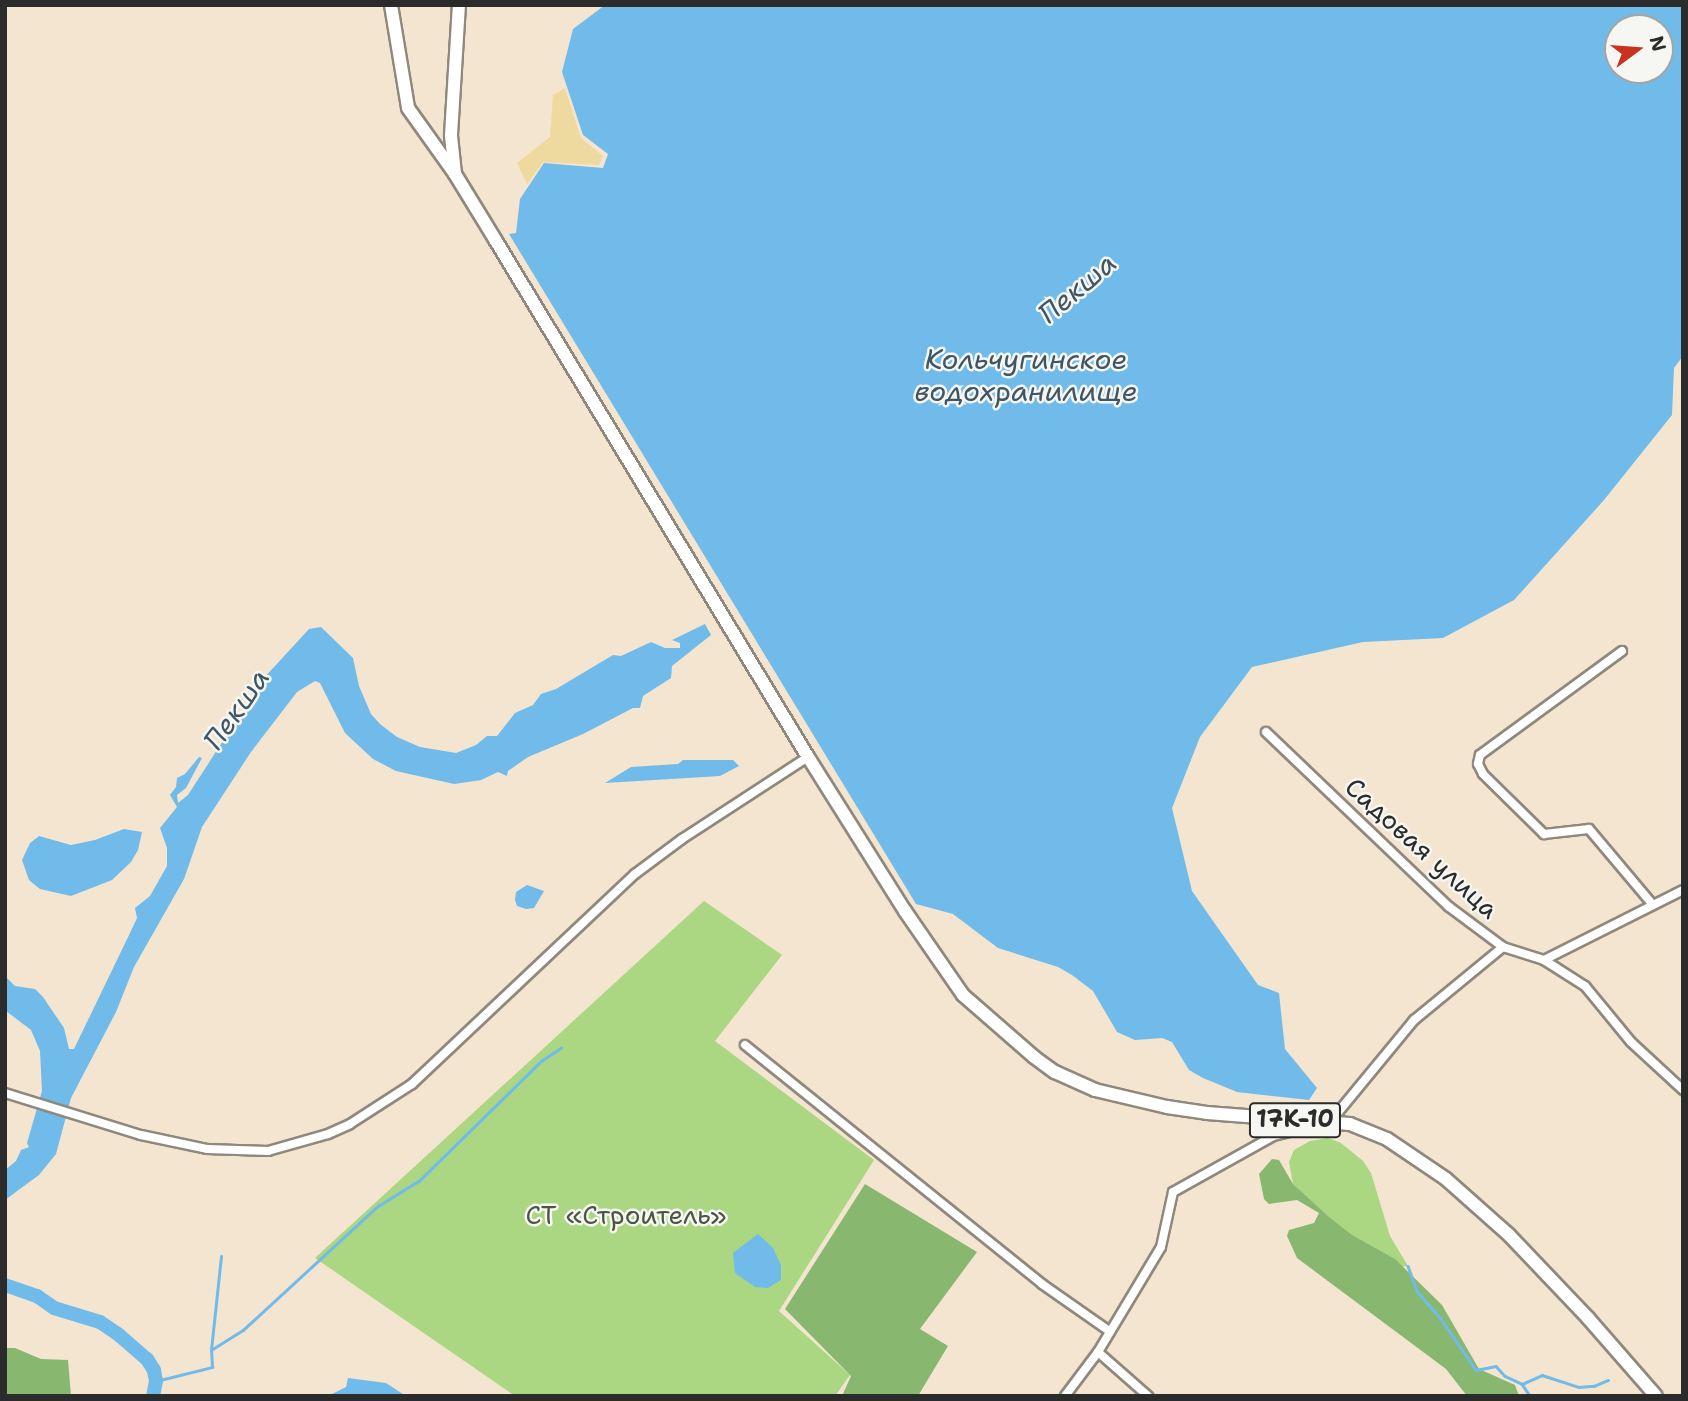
<!DOCTYPE html>
<meta charset="utf-8">
<style>
body{margin:0}
#map{position:relative;width:1688px;height:1401px;overflow:hidden;background:#f3e5cf;font-family:"Shantell Sans",sans-serif}
div>[style]{position:absolute}
.green>*{inset:0;background:#abd682}
.forest>*{inset:0;background:#88b770}
.sand>*{inset:0;background:#eeda9e}
.water>*{inset:0;background:#70bbea}
.stream>*{height:2.5px;margin:-1.25px;padding:0 1.25px;transform-origin:1.25px;border-radius:1.25px;background:#70bbea}
.river>*{height:14px;margin:-7px;padding:0 7px;transform-origin:7px;border-radius:7px;background:#70bbea}
.roads{filter:drop-shadow(2px 0 #8f887d) drop-shadow(-2px 0 #8f887d) drop-shadow(0 2px #8f887d) drop-shadow(0 -2px #8f887d)}
.street>*{height:8px;margin:-4px;padding:0 4px;transform-origin:4px;border-radius:4px;background:#fff}
.primary>*{height:12px;margin:-6px;padding:0 6px;transform-origin:6px;border-radius:6px;background:#fff}
span{translate:-50% -50%;white-space:nowrap;text-align:center;line-height:1.15;-webkit-text-stroke:5px #f6f6f2;paint-order:stroke}
.shield-label span{padding:2px 5px;background:#f6f6f2;border:2px solid;border-radius:5px;-webkit-text-stroke-width:0}
.shield-label{font-size:24px;color:#2b2b2b;font-weight:700}
.street-label{font-size:26px;color:#2b2b2b}
.park-label{font-size:26px;color:#4b5641}
.water-label{font-size:28px;color:#405664;font-style:italic}
.frame{position:absolute;inset:0;border:7px solid #2b2b2b;pointer-events:none}
.north{position:absolute;left:1604px;top:14px;width:70px;height:70px;box-sizing:border-box;background:#f6f6f2;border:2px solid #a5a5a2;border-radius:50%;rotate:74deg;font-size:19px;font-weight:700;line-height:28px;text-align:center;color:#2b2b2b}
.north::after{content:'';display:block;margin:auto;width:24px;height:32px;background:#c8321e;clip-path:polygon(50% 0,100% 100%,50% 72%,0 100%)}
</style>
<div id="map">
<div class="green">
<i style="clip-path:polygon(704px 901px,782px 955px,715px 1041px,874px 1160px,779px 1311px,850px 1375px,835px 1396px,515px 1396px,315px 1258px)"></i>
<i style="clip-path:polygon(1328px 1138px,1341px 1143px,1363px 1161px,1371px 1173px,1390px 1236px,1408px 1266px,1397px 1267px,1336px 1228px,1293px 1184px,1289px 1162px,1294px 1150px,1310px 1141px)"></i>
</div>
<div class="forest">
<i style="clip-path:polygon(1272px 1159px,1279px 1160px,1293px 1184px,1330px 1218px,1352px 1235px,1395px 1259px,1442px 1305px,1479px 1369px,1515px 1385px,1519px 1396px,1467px 1396px,1446px 1369px,1297px 1258px,1287px 1236px,1289px 1230px,1314px 1223px,1319px 1213px,1297px 1200px,1269px 1204px,1264px 1199px,1259px 1174px)"></i>
<i style="clip-path:polygon(865px 1184px,977px 1252px,920px 1329px,948px 1346px,918px 1396px,842px 1396px,851px 1376px,785px 1309px)"></i>
<i style="clip-path:polygon(5px 1348px,15px 1348px,41px 1359px,68px 1360px,71px 1396px,5px 1396px)"></i>
</div>
<div class="sand">
<i style="clip-path:polygon(565px 88px,581px 138px,603px 156px,599px 165px,543px 162px,527px 184px,517px 163px,550px 137px,553px 95px)"></i>
</div>
<div class="water">
<i style="clip-path:polygon(evenodd,605px 5px,1683px 5px,1683px 356px,1674px 368px,1672px 415px,1604px 500px,1514px 600px,1443px 638px,1363px 642px,1252px 667px,1200px 737px,1172px 808px,1192px 891px,1258px 985px,1279px 993px,1285px 1049px,1317px 1088px,1309px 1100px,1237px 1092px,1203px 1078px,1189px 1070px,1172px 1042px,1162px 1038px,1135px 1040px,1117px 1032px,1093px 991px,1072px 975px,1058px 967px,998px 948px,953px 914px,916px 904px,509px 234px,516px 233px,520px 199px,544px 163px,603px 168px,608px 154px,583px 135px,562px 72px,573px 29px,605px 5px,1660px 28px,1660px 70px,1618px 70px,1618px 28px,1660px 28px)"></i>
<i style="clip-path:polygon(705px 624px,711px 635px,672px 666px,671px 678px,643px 696px,640px 708px,633px 708px,583px 734px,528px 757px,508px 771px,507px 776px,498px 772px,481px 780px,454px 784px,396px 771px,373px 759px,345px 733px,320px 683px,315px 681px,297px 692px,251px 752px,202px 827px,184px 879px,134px 967px,116px 1012px,71px 1098px,56px 1154px,39px 1175px,5px 1200px,5px 1170px,16px 1161px,21px 1150px,29px 1147px,27px 1143px,42px 1091px,40px 1051px,31px 1030px,6px 1011px,5px 976px,15px 986px,35px 989px,43px 997px,64px 1028px,69px 1049px,74px 1049px,130px 933px,137px 918px,135px 908px,150px 896px,167px 866px,167px 848px,160px 828px,177px 807px,170px 795px,176px 787px,177px 778px,185px 774px,199px 757px,202px 758px,186px 788px,177px 795px,178px 803px,188px 795px,263px 679px,309px 629px,321px 627px,353px 658px,359px 686px,371px 714px,380px 724px,397px 737px,420px 747px,456px 753px,476px 745px,487px 736px,497px 736px,515px 713px,533px 705px,541px 694px,556px 689px,613px 655px,621px 656px,651px 642px,665px 648px,680px 648px,680px 643px,672px 640px)"></i>
<i style="clip-path:polygon(683px 760px,733px 760px,739px 766px,720px 776px,605px 783px,631px 767px,678px 764px)"></i>
<i style="clip-path:polygon(124px 829px,142px 832px,138px 850px,131px 862px,112px 880px,71px 896px,40px 889px,29px 880px,22px 860px,30px 843px,39px 836px,71px 845px,95px 840px)"></i>
<i style="clip-path:polygon(527px 885px,544px 891px,534px 908px,526px 909px,517px 906px,515px 900px,516px 892px)"></i>
<i style="clip-path:polygon(758px 1234px,773px 1248px,781px 1265px,781px 1280px,768px 1288px,755px 1287px,735px 1273px,733px 1253px)"></i>
<i style="clip-path:polygon(348px 1378px,386px 1383px,406px 1396px,328px 1396px,346px 1387px)"></i>
</div>
<div class="stream">
<i style="left:1408px;top:1266px;width:27px;rotate:70deg"></i>
<i style="left:1417px;top:1291px;width:33px;rotate:49deg"></i>
<i style="left:1439px;top:1316px;width:65px;rotate:55.6deg"></i>
<i style="left:1476px;top:1370px;width:20px;rotate:-11deg"></i>
<i style="left:1496px;top:1366px;width:13px;rotate:48deg"></i>
<i style="left:1505px;top:1376px;width:19px;rotate:25deg"></i>
<i style="left:1522px;top:1384px;width:22px;rotate:-24deg"></i>
<i style="left:1542px;top:1375px;width:38px;rotate:18deg"></i>
<i style="left:1578px;top:1387px;width:16px;rotate:-4deg"></i>
<i style="left:1594px;top:1386px;width:15px;rotate:-23deg"></i>
<i style="left:211px;top:1350px;width:94px;rotate:-83.9deg"></i>
<i style="left:156px;top:1381px;width:58px;rotate:-14deg"></i>
<i style="left:212px;top:1367px;width:17px;rotate:-93deg"></i>
<i style="left:211px;top:1350px;width:38px;rotate:-32deg"></i>
<i style="left:243px;top:1330px;width:183px;rotate:-42.6deg"></i>
<i style="left:378px;top:1206px;width:49px;rotate:-31.8deg"></i>
<i style="left:420px;top:1180px;width:170px;rotate:-44.5deg"></i>
<i style="left:541px;top:1061px;width:24px;rotate:-33deg"></i>
<i style="left:1522px;top:1384px;width:14px;rotate:56deg"></i>
</div>
<div class="river">
<i style="left:5px;top:1285px;width:34px;rotate:19deg"></i>
<i style="left:37px;top:1296px;width:21px;rotate:35deg"></i>
<i style="left:54px;top:1308px;width:48px;rotate:16.9deg"></i>
<i style="left:100px;top:1322px;width:23px;rotate:34deg"></i>
<i style="left:119px;top:1335px;width:37px;rotate:41deg"></i>
<i style="left:147px;top:1359px;width:13px;rotate:58deg"></i>
<i style="left:154px;top:1370px;width:11px;rotate:80deg"></i>
<i style="left:156px;top:1381px;width:15px;rotate:101deg"></i>
</div>
<div class="roads">
<div class="street">
<i style="left:1622px;top:651px;width:176px;rotate:143.8deg"></i>
<i style="left:1480px;top:755px;width:9px;rotate:103deg"></i>
<i style="left:1478px;top:764px;width:11px;rotate:63deg"></i>
<i style="left:1483px;top:774px;width:86px;rotate:44.5deg"></i>
<i style="left:1544px;top:834px;width:45px;rotate:-6.3deg"></i>
<i style="left:1589px;top:829px;width:99px;rotate:49.9deg"></i>
<i style="left:1266px;top:732px;width:252px;rotate:43.7deg"></i>
<i style="left:1448px;top:906px;width:69px;rotate:36.7deg"></i>
<i style="left:1503px;top:947px;width:43px;rotate:17.6deg"></i>
<i style="left:1544px;top:960px;width:49px;rotate:32.4deg"></i>
<i style="left:1585px;top:986px;width:72px;rotate:50.6deg"></i>
<i style="left:1631px;top:1042px;width:71px;rotate:42.7deg"></i>
<i style="left:1544px;top:960px;width:156px;rotate:-26.7deg"></i>
<i style="left:745px;top:1045px;width:381px;rotate:38.8deg"></i>
<i style="left:1042px;top:1284px;width:82px;rotate:35deg"></i>
<i style="left:5px;top:1093px;width:142px;rotate:17.2deg"></i>
<i style="left:141px;top:1135px;width:67px;rotate:12deg"></i>
<i style="left:207px;top:1149px;width:61px;rotate:1.9deg"></i>
<i style="left:268px;top:1151px;width:62px;rotate:-15.8deg"></i>
<i style="left:328px;top:1134px;width:24px;rotate:-24deg"></i>
<i style="left:350px;top:1124px;width:74px;rotate:-32.8deg"></i>
<i style="left:412px;top:1084px;width:306px;rotate:-43.3deg"></i>
<i style="left:635px;top:874px;width:59px;rotate:-36.7deg"></i>
<i style="left:682px;top:839px;width:150px;rotate:-33.1deg"></i>
<i style="left:1098px;top:1352px;width:67px;rotate:41.3deg"></i>
<i style="left:1065px;top:1396px;width:55px;rotate:-53.1deg"></i>
<i style="left:1098px;top:1352px;width:122px;rotate:-59deg"></i>
<i style="left:1161px;top:1247px;width:56px;rotate:-77.7deg"></i>
<i style="left:1173px;top:1192px;width:115px;rotate:-29.2deg"></i>
<i style="left:1273px;top:1136px;width:59px;rotate:-13.8deg"></i>
<i style="left:1330px;top:1122px;width:132px;rotate:-50.5deg"></i>
<i style="left:1414px;top:1020px;width:115px;rotate:-39.4deg"></i>
</div>
<div class="primary">
<i style="left:391px;top:5px;width:104px;rotate:80.6deg"></i>
<i style="left:408px;top:108px;width:81px;rotate:54.5deg"></i>
<i style="left:455px;top:174px;width:79px;rotate:58.5deg"></i>
<i style="left:496px;top:241px;width:603px;rotate:58.84deg"></i>
<i style="left:808px;top:757px;width:182px;rotate:57.8deg"></i>
<i style="left:905px;top:911px;width:102px;rotate:55.4deg"></i>
<i style="left:963px;top:995px;width:94px;rotate:41.1deg"></i>
<i style="left:1034px;top:1057px;width:26px;rotate:36deg"></i>
<i style="left:1055px;top:1072px;width:44px;rotate:24.2deg"></i>
<i style="left:1095px;top:1090px;width:74px;rotate:13.3deg"></i>
<i style="left:1167px;top:1107px;width:40px;rotate:8.5deg"></i>
<i style="left:1207px;top:1113px;width:143px;rotate:4.4deg"></i>
<i style="left:1350px;top:1124px;width:40px;rotate:22deg"></i>
<i style="left:1387px;top:1139px;width:71px;rotate:34.1deg"></i>
<i style="left:1446px;top:1179px;width:84px;rotate:41.6deg"></i>
<i style="left:1509px;top:1235px;width:115px;rotate:46.4deg"></i>
<i style="left:1588px;top:1318px;width:103px;rotate:48.9deg"></i>
<i style="left:455px;top:174px;width:39px;rotate:-96deg"></i>
<i style="left:451px;top:135px;width:130px;rotate:-86.5deg"></i>
</div>
</div>
<div class="shield-label">
<span style="left:1295px;top:1120px">17К-10</span>
</div>
<div class="street-label">
<span style="left:1422px;top:848px;rotate:42deg">Садовая улица</span>
</div>
<div class="park-label">
<span style="left:626px;top:1215px">СТ «Строитель»</span>
</div>
<div class="water-label">
<span style="left:1077px;top:288px;rotate:-40deg">Пекша</span>
<span style="left:1026px;top:375px">Кольчугинское<br>водохранилище</span>
<span style="left:236px;top:709px;rotate:-55deg">Пекша</span>
</div>
<div class="frame"></div>
<div class="north">N</div>
</div>
